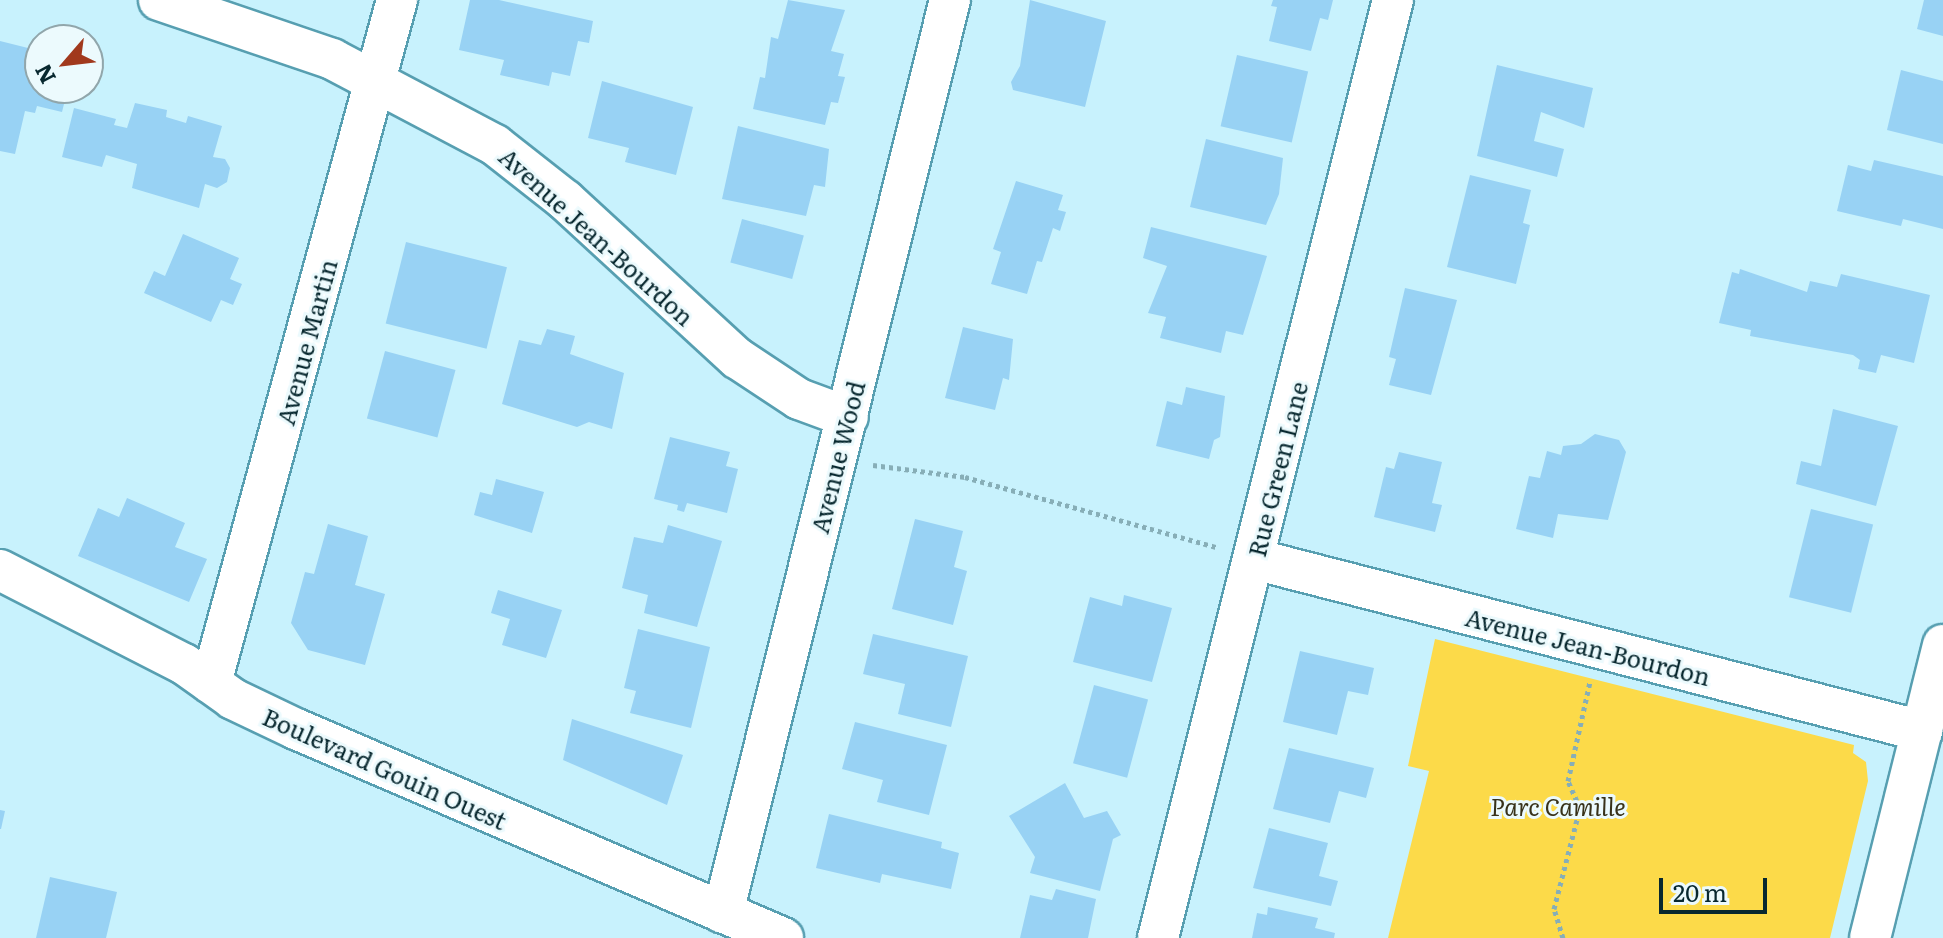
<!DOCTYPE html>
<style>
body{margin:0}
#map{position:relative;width:1943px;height:938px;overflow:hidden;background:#c8f2fd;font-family:Literata,serif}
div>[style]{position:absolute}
.green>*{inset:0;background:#fcda49}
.building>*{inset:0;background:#98d2f4;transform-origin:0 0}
.path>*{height:5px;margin-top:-2.5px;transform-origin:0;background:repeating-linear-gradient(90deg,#87aeb7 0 4px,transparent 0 8px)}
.roads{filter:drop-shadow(2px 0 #579fb1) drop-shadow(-2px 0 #579fb1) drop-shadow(0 2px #579fb1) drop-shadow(0 -2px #579fb1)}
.minor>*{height:40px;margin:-20px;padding:0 20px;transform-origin:20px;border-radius:20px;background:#fff}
span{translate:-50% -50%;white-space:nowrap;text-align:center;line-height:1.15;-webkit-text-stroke:6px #ecfafd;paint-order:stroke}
.street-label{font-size:24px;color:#08282f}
.park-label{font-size:24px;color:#38321a;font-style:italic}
.north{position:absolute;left:24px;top:24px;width:80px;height:80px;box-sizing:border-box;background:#ecfafd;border:2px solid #91a6ab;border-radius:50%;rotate:242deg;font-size:22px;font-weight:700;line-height:32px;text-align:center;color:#08282f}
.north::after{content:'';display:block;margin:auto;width:28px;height:36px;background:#a1391d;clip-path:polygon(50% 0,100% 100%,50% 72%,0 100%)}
.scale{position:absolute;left:1659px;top:878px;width:108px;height:36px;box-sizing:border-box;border:4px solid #08282f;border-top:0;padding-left:10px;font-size:24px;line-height:28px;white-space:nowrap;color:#08282f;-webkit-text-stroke:6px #ecfafd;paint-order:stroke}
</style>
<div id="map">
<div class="green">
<i style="clip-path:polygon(1435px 639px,1854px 745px,1853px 753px,1866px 762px,1868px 781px,1830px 938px,1388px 938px,1429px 771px,1408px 766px)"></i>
</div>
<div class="building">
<i style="clip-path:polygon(470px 0,499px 0,593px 21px,589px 43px,578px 41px,570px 76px,552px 72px,549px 86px,500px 75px,504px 60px,459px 50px)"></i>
<i style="clip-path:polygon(788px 0,845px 10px,831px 51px,844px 54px,838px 76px,845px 77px,838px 103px,831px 102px,825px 125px,753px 109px,760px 77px,765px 78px,771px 37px,778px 39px)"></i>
<i style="clip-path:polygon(1030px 0,1106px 21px,1085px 107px,1013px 90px,1011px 82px,1020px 66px)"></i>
<i style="clip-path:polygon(1273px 0,1333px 0,1328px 20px,1320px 18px,1311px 51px,1269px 41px,1277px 7px,1271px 6px)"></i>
<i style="clip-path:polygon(1924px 0,1943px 0,1943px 36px,1917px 29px)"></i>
<i style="clip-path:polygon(0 41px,40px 51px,40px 88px,68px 88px,62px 112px,37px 106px,35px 113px,25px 111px,15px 154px,0 151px)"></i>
<i style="left:1237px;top:55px;width:73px;height:73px;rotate:13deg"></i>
<i style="clip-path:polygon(1497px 65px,1593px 88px,1584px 128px,1541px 112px,1534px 141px,1564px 149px,1557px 177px,1477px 156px)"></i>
<i style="clip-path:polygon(1901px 70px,1943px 81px,1943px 144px,1887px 130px)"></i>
<i style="clip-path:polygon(602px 81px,693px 107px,676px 175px,625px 162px,629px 148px,588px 138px)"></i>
<i style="clip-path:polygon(135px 103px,167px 110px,166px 117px,186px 123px,188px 116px,222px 126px,213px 157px,225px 159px,230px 168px,227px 182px,217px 188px,205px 184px,199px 208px,132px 188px,137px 164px,106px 155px,102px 167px,62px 157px,74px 108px,116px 119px,114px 125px,127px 128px)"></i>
<i style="clip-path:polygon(738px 126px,829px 149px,825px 187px,814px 185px,806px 216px,722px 199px)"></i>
<i style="clip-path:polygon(1206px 139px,1283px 158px,1279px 194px,1266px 225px,1190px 207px)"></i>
<i style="clip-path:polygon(1874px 160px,1943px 176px,1943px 229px,1903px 219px,1901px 226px,1837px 211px,1848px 165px,1871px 171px)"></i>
<i style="clip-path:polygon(1470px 175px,1531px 190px,1523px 223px,1530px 225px,1516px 284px,1447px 267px)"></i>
<i style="clip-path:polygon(1016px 181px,1063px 195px,1058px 210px,1066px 212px,1060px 231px,1053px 228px,1042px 262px,1037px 261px,1027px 294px,991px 284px,1001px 252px,993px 249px)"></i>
<i style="left:742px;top:219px;width:64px;height:45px;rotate:15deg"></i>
<i style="clip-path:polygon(1151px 227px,1267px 256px,1243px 335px,1226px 331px,1221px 353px,1160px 338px,1166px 317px,1148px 313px,1167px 266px,1143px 258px)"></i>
<i style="clip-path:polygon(183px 234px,239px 258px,230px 279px,242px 284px,233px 305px,221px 300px,211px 322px,144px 293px,154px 271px,165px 276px)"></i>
<i style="left:406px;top:242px;width:104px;height:84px;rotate:14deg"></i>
<i style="clip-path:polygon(1740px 269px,1807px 292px,1810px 281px,1837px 287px,1841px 274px,1930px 295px,1914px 363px,1881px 355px,1876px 373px,1858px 369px,1860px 360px,1853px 355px,1750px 336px,1751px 330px,1719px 323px,1732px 272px,1739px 274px)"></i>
<i style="clip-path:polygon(1405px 288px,1457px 300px,1431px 395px,1389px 385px,1396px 359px,1389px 357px)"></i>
<i style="clip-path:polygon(963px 327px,1013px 339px,1009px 380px,1003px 378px,995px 410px,945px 398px)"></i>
<i style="clip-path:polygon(547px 329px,575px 336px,570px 354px,624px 373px,612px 429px,589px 422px,577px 427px,502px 404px,519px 340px,541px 345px)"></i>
<i style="left:385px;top:351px;width:73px;height:70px;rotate:15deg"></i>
<i style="clip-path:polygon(1186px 387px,1225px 396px,1220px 437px,1214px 440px,1209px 459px,1156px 446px,1167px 401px,1182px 405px)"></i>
<i style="clip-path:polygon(1833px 409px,1898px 426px,1876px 506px,1796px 484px,1801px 461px,1821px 466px)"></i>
<i style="clip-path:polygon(1595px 434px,1619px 440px,1626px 452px,1608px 520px,1558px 514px,1553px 538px,1516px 529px,1529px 476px,1540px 478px,1547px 451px,1561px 455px,1563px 446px,1581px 444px)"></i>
<i style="clip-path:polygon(670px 437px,730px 452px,726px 466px,738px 469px,727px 513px,687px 503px,684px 512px,677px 510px,678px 505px,654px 499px)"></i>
<i style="clip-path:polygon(1399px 452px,1442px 462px,1432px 503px,1442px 505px,1435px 532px,1374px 517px,1386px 467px,1394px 469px)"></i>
<i style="clip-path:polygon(496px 479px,544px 492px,532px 533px,474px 515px,480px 492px,492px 495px)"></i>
<i style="clip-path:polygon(127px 498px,185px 523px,175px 547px,207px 559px,189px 602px,78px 556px,98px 508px,119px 517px)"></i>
<i style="left:1811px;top:509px;width:64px;height:91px;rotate:14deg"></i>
<i style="clip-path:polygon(915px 519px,963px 531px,954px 567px,967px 571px,953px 625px,892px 609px)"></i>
<i style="clip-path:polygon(328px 524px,368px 536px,355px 585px,385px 594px,365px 665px,308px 650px,291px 623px,305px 572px,314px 574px)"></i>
<i style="clip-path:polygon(668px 525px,722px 541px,697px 627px,644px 613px,648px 595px,622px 588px,634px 537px,663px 543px)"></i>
<i style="clip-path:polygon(498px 590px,562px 610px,546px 658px,502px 645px,510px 619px,491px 613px)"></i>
<i style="clip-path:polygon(1124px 595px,1172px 608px,1152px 682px,1073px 662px,1090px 597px,1122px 606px)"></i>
<i style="clip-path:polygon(638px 629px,710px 647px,691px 728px,630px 713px,636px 691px,624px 688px)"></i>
<i style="clip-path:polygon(873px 634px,968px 656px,951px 727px,898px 714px,905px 684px,863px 674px)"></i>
<i style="clip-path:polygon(1300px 651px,1374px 668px,1368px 695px,1348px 691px,1337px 735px,1283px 722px)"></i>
<i style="left:1094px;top:685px;width:56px;height:81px;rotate:15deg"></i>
<i style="clip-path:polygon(572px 719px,683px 755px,667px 805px,563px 760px)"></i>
<i style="clip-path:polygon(855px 722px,947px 745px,929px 815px,877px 802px,883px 780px,842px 769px)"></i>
<i style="clip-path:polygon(1289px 748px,1374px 768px,1366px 798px,1339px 791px,1330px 823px,1273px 809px)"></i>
<i style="clip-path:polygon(1065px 783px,1084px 818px,1107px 811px,1121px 835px,1113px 839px,1100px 891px,1030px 873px,1035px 857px,1009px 816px)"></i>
<i style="clip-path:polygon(0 810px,5px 811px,1px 829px,0 829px)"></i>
<i style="clip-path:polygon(829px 814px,942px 842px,941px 848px,959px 853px,951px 889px,882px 874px,880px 883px,816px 868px)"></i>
<i style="clip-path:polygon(1269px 828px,1328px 843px,1319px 876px,1338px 881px,1331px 906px,1253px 888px)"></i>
<i style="clip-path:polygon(50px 877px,117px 892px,106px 938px,36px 938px)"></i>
<i style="clip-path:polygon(1056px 889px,1096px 899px,1088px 938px,1020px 938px,1030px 895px,1052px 900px)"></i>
<i style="clip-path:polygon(1268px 907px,1318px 918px,1315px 928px,1335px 933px,1334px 938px,1252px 938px,1257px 913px,1267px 915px)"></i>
</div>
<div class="path">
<i style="left:873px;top:465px;width:93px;rotate:7.4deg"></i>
<i style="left:965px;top:477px;width:261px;rotate:15.6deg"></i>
<i style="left:1563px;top:938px;width:30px;rotate:-107deg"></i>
<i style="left:1554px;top:909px;width:104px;rotate:-75.6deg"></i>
<i style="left:1580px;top:808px;width:30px;rotate:-114deg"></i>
<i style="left:1568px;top:781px;width:101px;rotate:-77.5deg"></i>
</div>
<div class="roads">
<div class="minor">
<i style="left:159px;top:0;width:183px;rotate:18.8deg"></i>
<i style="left:332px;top:59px;width:184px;rotate:27.8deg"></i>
<i style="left:495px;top:145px;width:89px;rotate:38.2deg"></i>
<i style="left:565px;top:200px;width:234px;rotate:42.6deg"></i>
<i style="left:737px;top:358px;width:74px;rotate:33.5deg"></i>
<i style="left:799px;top:399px;width:52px;rotate:20.2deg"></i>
<i style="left:1254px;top:559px;width:690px;rotate:14.44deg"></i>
<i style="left:0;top:570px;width:207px;rotate:27.1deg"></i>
<i style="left:184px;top:664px;width:60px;rotate:35.5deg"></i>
<i style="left:233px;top:699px;width:70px;rotate:25.5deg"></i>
<i style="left:296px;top:729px;width:530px;rotate:23.23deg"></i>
<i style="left:211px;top:683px;width:708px;rotate:-74.77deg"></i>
<i style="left:723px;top:913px;width:941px;rotate:-76.04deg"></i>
<i style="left:1158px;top:938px;width:967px;rotate:-75.94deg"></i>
<i style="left:1870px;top:938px;width:302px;rotate:-76deg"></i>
</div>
</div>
<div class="street-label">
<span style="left:597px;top:236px;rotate:42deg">Avenue Jean-Bourdon</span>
<span style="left:306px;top:342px;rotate:-75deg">Avenue Martin</span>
<span style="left:837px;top:457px;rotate:-76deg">Avenue Wood</span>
<span style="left:1277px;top:469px;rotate:-76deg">Rue Green Lane</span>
<span style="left:1588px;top:646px;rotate:14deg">Avenue Jean-Bourdon</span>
<span style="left:385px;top:768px;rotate:24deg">Boulevard Gouin Ouest</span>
</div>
<div class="park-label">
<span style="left:1558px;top:806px">Parc Camille</span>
</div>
<div class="north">N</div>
<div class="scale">20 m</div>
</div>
